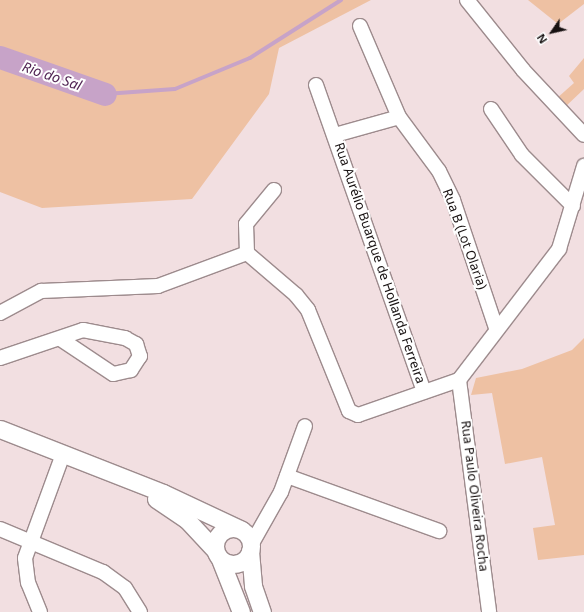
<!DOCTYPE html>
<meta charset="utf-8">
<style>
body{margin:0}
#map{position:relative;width:584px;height:612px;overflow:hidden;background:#f2dfe1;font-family:"Noto Sans",sans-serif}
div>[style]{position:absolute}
.green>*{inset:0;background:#eec1a3}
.stream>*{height:4px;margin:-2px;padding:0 2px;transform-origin:2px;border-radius:2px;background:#c7a3c8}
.river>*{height:23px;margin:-11.5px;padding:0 11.5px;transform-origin:11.5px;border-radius:11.5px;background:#c7a3c8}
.roads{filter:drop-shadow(1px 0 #9d8b8d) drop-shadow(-1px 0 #9d8b8d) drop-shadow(0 1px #9d8b8d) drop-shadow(0 -1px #9d8b8d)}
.minor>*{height:14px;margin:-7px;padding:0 7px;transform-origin:7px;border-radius:7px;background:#fff}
.tertiary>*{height:17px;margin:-8.5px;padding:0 8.5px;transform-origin:8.5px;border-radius:8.5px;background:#fff}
.tertiary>.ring{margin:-8.5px;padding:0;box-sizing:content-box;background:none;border:17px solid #fff;border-radius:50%}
span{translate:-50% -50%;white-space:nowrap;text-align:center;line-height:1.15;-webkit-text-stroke:4px #fff;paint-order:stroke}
.street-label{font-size:13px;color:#171111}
.water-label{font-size:14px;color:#522554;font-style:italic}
.north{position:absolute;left:532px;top:12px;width:40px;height:40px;-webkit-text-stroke:3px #fff;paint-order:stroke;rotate:236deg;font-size:11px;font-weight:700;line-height:16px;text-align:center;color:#171111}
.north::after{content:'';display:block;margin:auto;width:14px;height:18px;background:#171111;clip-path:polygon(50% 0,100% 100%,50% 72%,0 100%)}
</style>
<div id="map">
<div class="green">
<i style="clip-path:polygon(0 0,371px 0,279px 48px,269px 94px,192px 199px,42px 208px,0 192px)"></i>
<i style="clip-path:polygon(528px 0,584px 0,584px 4px,558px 24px)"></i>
<i style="clip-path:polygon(584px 58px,584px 89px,564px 108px,556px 99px,574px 83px,569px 76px)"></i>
<i style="clip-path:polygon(584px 338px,584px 555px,538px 560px,533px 528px,555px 525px,542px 457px,505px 464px,492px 393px,471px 395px,476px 378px,522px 369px,572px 350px)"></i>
</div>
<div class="stream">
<i style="left:105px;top:94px;width:70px;rotate:-4.1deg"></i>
<i style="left:175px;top:89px;width:81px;rotate:-22.5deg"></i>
<i style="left:250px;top:58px;width:108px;rotate:-32.5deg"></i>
</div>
<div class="river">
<i style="left:0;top:57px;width:111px;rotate:19.4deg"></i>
</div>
<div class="roads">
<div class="minor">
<i style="left:467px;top:0;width:90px;rotate:51.3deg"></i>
<i style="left:523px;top:70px;width:89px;rotate:46.8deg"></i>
<i style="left:360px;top:26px;width:99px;rotate:66.8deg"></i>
<i style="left:399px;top:117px;width:67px;rotate:53.5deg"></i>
<i style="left:439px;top:171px;width:32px;rotate:64deg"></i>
<i style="left:453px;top:200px;width:135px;rotate:71.4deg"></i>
<i style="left:316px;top:85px;width:325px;rotate:70.6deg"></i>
<i style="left:491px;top:109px;width:55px;rotate:56deg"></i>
<i style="left:522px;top:155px;width:72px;rotate:45deg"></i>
<i style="left:335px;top:135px;width:66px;rotate:-15.7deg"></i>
<i style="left:274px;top:190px;width:44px;rotate:129.5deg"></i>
<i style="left:246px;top:224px;width:29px;rotate:88deg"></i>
<i style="left:247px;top:253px;width:65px;rotate:40.6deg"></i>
<i style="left:296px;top:295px;width:19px;rotate:51deg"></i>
<i style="left:308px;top:310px;width:109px;rotate:67.9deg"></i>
<i style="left:349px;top:411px;width:10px;rotate:24deg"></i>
<i style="left:358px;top:415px;width:107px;rotate:-19.1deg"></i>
<i style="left:0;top:313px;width:47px;rotate:-28.2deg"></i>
<i style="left:41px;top:291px;width:117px;rotate:-2.4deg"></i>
<i style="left:158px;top:286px;width:95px;rotate:-20.3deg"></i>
<i style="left:0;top:358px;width:88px;rotate:-18.6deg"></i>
<i style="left:83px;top:330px;width:43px;rotate:10.8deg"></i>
<i style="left:125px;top:338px;width:13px;rotate:29deg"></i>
<i style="left:136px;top:344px;width:13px;rotate:72deg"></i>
<i style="left:140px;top:356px;width:17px;rotate:123deg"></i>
<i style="left:131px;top:370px;width:18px;rotate:167deg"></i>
<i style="left:113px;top:374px;width:61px;rotate:-146.3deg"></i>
<i style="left:459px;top:380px;width:165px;rotate:-52.6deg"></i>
<i style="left:559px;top:249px;width:87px;rotate:-73.2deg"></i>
<i style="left:459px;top:380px;width:234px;rotate:82.6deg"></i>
<i style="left:287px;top:476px;width:162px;rotate:19.9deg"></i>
<i style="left:0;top:529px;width:112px;rotate:22.7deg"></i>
<i style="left:103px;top:572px;width:27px;rotate:36deg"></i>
<i style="left:125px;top:588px;width:28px;rotate:58deg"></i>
<i style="left:251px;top:545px;width:61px;rotate:-60.5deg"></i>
<i style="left:281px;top:492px;width:70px;rotate:-70deg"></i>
<i style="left:40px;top:612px;width:31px;rotate:-112deg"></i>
<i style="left:28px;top:583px;width:25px;rotate:-97deg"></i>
<i style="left:25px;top:558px;width:111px;rotate:-69.9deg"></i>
</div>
<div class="tertiary">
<i style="left:0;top:429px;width:175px;rotate:21.4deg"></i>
<i style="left:163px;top:493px;width:87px;rotate:25.1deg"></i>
<i style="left:156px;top:499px;width:37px;rotate:34deg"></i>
<i style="left:187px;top:520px;width:41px;rotate:47deg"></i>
<i class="ring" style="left:215px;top:528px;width:19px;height:19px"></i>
<i style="left:250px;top:551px;width:35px;rotate:85deg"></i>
<i style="left:253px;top:586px;width:28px;rotate:71deg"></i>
<i style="left:220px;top:559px;width:57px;rotate:68.4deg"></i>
</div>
</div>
<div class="street-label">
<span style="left:465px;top:239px;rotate:70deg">Rua B (Lot Olaria)</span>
<span style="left:380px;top:263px;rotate:71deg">Rua Aurélio Buarque de Hollanda Ferreira</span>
<span style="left:475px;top:496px;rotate:83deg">Rua Paulo Oliveira Rocha</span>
</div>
<div class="water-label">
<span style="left:52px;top:76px;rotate:19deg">Rio do Sal</span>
</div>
<div class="north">N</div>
</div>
